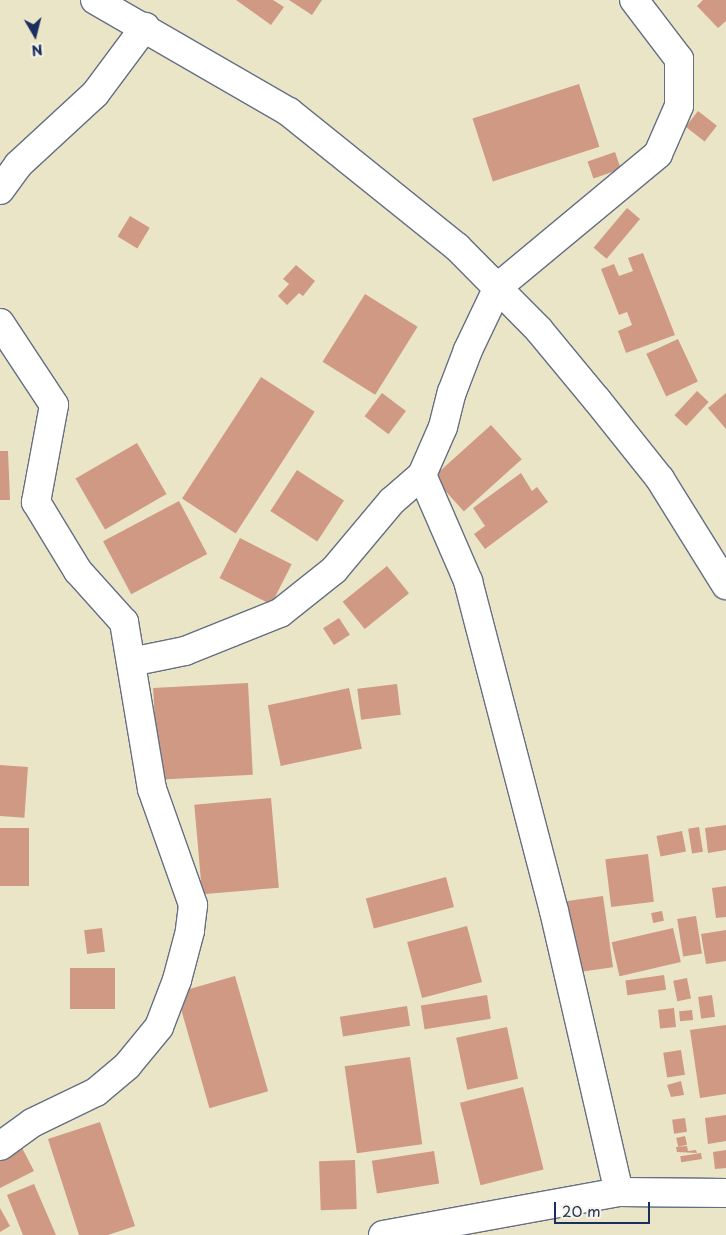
<!DOCTYPE html>
<style>
body{margin:0}
#map{position:relative;width:726px;height:1235px;overflow:hidden;background:#ebe5c8;font-family:"Playpen Sans",sans-serif}
div>[style]{position:absolute}
.building>*{inset:0;background:#cf9983;transform-origin:0 0}
.roads{filter:drop-shadow(1px 0 #646f83) drop-shadow(-1px 0 #646f83) drop-shadow(0 1px #646f83) drop-shadow(0 -1px #646f83)}
.street>*{height:28px;margin:-14px;padding:0 14px;transform-origin:14px;border-radius:14px;background:#fff}
.secondary>*{height:28px;margin:-14px;padding:0 14px;transform-origin:14px;border-radius:14px;background:#fff}
span{translate:-50% -50%;white-space:nowrap;text-align:center;line-height:1.15;-webkit-text-stroke:4.5px #f7f3e8;paint-order:stroke}
.north{position:absolute;left:10px;top:10px;width:50px;height:50px;-webkit-text-stroke:4px #f7f3e8;paint-order:stroke;rotate:172deg;font-size:14px;font-weight:700;line-height:20px;text-align:center;color:#1b2f5e}
.north::after{content:'';display:block;margin:auto;width:18px;height:22px;background:#1b2f5e;clip-path:polygon(50% 0,100% 100%,50% 72%,0 100%)}
.scale{position:absolute;left:554px;top:1202px;width:96px;height:22px;box-sizing:border-box;border:2px solid #1b2f5e;border-top:0;padding-left:6px;font-size:15px;line-height:18px;white-space:nowrap;color:#1b2f5e;-webkit-text-stroke:4px #f7f3e8;paint-order:stroke}
</style>
<div id="map">
<div class="building">
<i style="clip-path:polygon(236px 0,273px 0,284px 7px,271px 25px)"></i>
<i style="clip-path:polygon(289px 0,322px 0,312px 15px)"></i>
<i style="clip-path:polygon(703px 0,726px 0,726px 21px,718px 28px,697px 6px)"></i>
<i style="left:579px;top:84px;width:66px;height:112px;rotate:72deg"></i>
<i style="left:698px;top:111px;width:24px;height:20px;rotate:38deg"></i>
<i style="left:615px;top:152px;width:18px;height:29px;rotate:71deg"></i>
<i style="left:627px;top:208px;width:17px;height:52px;rotate:40deg"></i>
<i style="left:130px;top:216px;width:23px;height:24px;rotate:31deg"></i>
<i style="clip-path:polygon(643px 253px,675px 335px,626px 353px,618px 331px,632px 325px,627px 312px,619px 315px,601px 269px,614px 264px,619px 276px,633px 271px,628px 258px)"></i>
<i style="clip-path:polygon(296px 265px,315px 281px,303px 296px,299px 293px,287px 305px,278px 296px,289px 284px,283px 279px)"></i>
<i style="left:365px;top:294px;width:62px;height:80px;rotate:32deg"></i>
<i style="left:678px;top:339px;width:47px;height:35px;rotate:65deg"></i>
<i style="left:261px;top:377px;width:64px;height:145px;rotate:33deg"></i>
<i style="left:697px;top:391px;width:16px;height:33px;rotate:43deg"></i>
<i style="left:382px;top:393px;width:30px;height:29px;rotate:37deg"></i>
<i style="clip-path:polygon(726px 393px,726px 429px,708px 408px)"></i>
<i style="left:491px;top:425px;width:46px;height:78px;rotate:48deg"></i>
<i style="left:137px;top:443px;width:59px;height:71px;rotate:60deg"></i>
<i style="clip-path:polygon(0 451px,8px 451px,10px 500px,0 500px)"></i>
<i style="left:297px;top:470px;width:56px;height:49px;rotate:33deg"></i>
<i style="clip-path:polygon(521px 473px,532px 491px,537px 487px,548px 502px,485px 549px,474px 534px,485px 526px,473px 508px)"></i>
<i style="left:179px;top:501px;width:60px;height:86px;rotate:62deg"></i>
<i style="left:240px;top:538px;width:58px;height:45px;rotate:27deg"></i>
<i style="left:387px;top:566px;width:35px;height:57px;rotate:51deg"></i>
<i style="left:339px;top:618px;width:20px;height:19px;rotate:57deg"></i>
<i style="left:248px;top:683px;width:92px;height:95px;rotate:87deg"></i>
<i style="left:397px;top:684px;width:31px;height:40px;rotate:83deg"></i>
<i style="left:349px;top:688px;width:62px;height:83px;rotate:78deg"></i>
<i style="left:0;top:765px;width:28px;height:51px;rotate:4deg"></i>
<i style="left:271px;top:798px;width:90px;height:77px;rotate:85deg"></i>
<i style="clip-path:polygon(726px 825px,726px 850px,708px 853px,705px 828px)"></i>
<i style="left:699px;top:827px;width:25px;height:11px;rotate:81deg"></i>
<i style="left:0;top:828px;width:29px;height:58px"></i>
<i style="left:682px;top:831px;width:21px;height:26px;rotate:79deg"></i>
<i style="left:648px;top:854px;width:48px;height:43px;rotate:83deg"></i>
<i style="left:446px;top:877px;width:31px;height:83px;rotate:75deg"></i>
<i style="clip-path:polygon(726px 886px,726px 917px,716px 918px,712px 888px)"></i>
<i style="left:603px;top:896px;width:72px;height:43px;rotate:82deg"></i>
<i style="left:662px;top:911px;width:10px;height:11px;rotate:79deg"></i>
<i style="left:696px;top:916px;width:38px;height:19px;rotate:81deg"></i>
<i style="left:467px;top:926px;width:58px;height:62px;rotate:75deg"></i>
<i style="left:102px;top:928px;width:24px;height:18px;rotate:83deg"></i>
<i style="left:673px;top:928px;width:35px;height:63px;rotate:77deg"></i>
<i style="clip-path:polygon(726px 930px,726px 961px,706px 964px,701px 934px)"></i>
<i style="left:70px;top:968px;width:45px;height:41px"></i>
<i style="left:664px;top:975px;width:15px;height:39px;rotate:82deg"></i>
<i style="left:235px;top:976px;width:120px;height:61px;rotate:74deg"></i>
<i style="left:687px;top:978px;width:21px;height:14px;rotate:79deg"></i>
<i style="left:487px;top:995px;width:24px;height:67px;rotate:81deg"></i>
<i style="left:712px;top:995px;width:22px;height:14px;rotate:82deg"></i>
<i style="left:407px;top:1006px;width:20px;height:68px;rotate:81deg"></i>
<i style="left:674px;top:1008px;width:19px;height:16px;rotate:84deg"></i>
<i style="left:692px;top:1010px;width:10px;height:13px;rotate:84deg"></i>
<i style="clip-path:polygon(726px 1025px,726px 1094px,700px 1098px,690px 1030px)"></i>
<i style="left:507px;top:1027px;width:53px;height:52px;rotate:78deg"></i>
<i style="left:681px;top:1050px;width:25px;height:18px;rotate:81deg"></i>
<i style="left:410px;top:1057px;width:88px;height:66px;rotate:82deg"></i>
<i style="clip-path:polygon(681px 1081px,684px 1095px,671px 1097px,667px 1085px)"></i>
<i style="left:523px;top:1087px;width:85px;height:65px;rotate:76deg"></i>
<i style="clip-path:polygon(726px 1115px,726px 1141px,708px 1144px,705px 1118px)"></i>
<i style="left:685px;top:1118px;width:14px;height:13px;rotate:82deg"></i>
<i style="clip-path:polygon(100px 1122px,135px 1226px,108px 1235px,79px 1235px,48px 1139px)"></i>
<i style="left:685px;top:1136px;width:9px;height:9px;rotate:77deg"></i>
<i style="clip-path:polygon(20px 1144px,34px 1171px,0 1188px,0 1154px)"></i>
<i style="clip-path:polygon(687px 1146px,688px 1151px,696px 1150px,697px 1153px,677px 1152px,676px 1147px)"></i>
<i style="clip-path:polygon(726px 1150px,726px 1168px,715px 1169px,713px 1152px)"></i>
<i style="left:434px;top:1151px;width:33px;height:63px;rotate:81deg"></i>
<i style="left:701px;top:1153px;width:6px;height:21px;rotate:81deg"></i>
<i style="left:355px;top:1160px;width:49px;height:36px;rotate:88deg"></i>
<i style="clip-path:polygon(34px 1184px,56px 1235px,23px 1235px,7px 1195px)"></i>
<i style="clip-path:polygon(0 1208px,10px 1226px,0 1232px)"></i>
</div>
<div class="roads">
<div class="street">
<i style="left:0;top:190px;width:31px;rotate:-54deg"></i>
<i style="left:18px;top:165px;width:105px;rotate:-42.7deg"></i>
<i style="left:95px;top:94px;width:84px;rotate:-53.3deg"></i>
<i style="left:0;top:323px;width:98px;rotate:56.6deg"></i>
<i style="left:54px;top:405px;width:99px;rotate:100.5deg"></i>
<i style="left:36px;top:502px;width:81px;rotate:58.7deg"></i>
<i style="left:78px;top:571px;width:69px;rotate:48deg"></i>
<i style="left:124px;top:622px;width:169px;rotate:80.5deg"></i>
<i style="left:152px;top:789px;width:123px;rotate:70.5deg"></i>
<i style="left:193px;top:905px;width:26px;rotate:97deg"></i>
<i style="left:190px;top:931px;width:51px;rotate:104.9deg"></i>
<i style="left:177px;top:980px;width:50px;rotate:111deg"></i>
<i style="left:159px;top:1027px;width:50px;rotate:129.4deg"></i>
<i style="left:127px;top:1066px;width:40px;rotate:140deg"></i>
<i style="left:96px;top:1092px;width:71px;rotate:154.2deg"></i>
<i style="left:32px;top:1123px;width:39px;rotate:144deg"></i>
<i style="left:422px;top:475px;width:116px;rotate:66.5deg"></i>
<i style="left:468px;top:581px;width:341px;rotate:75.4deg"></i>
<i style="left:554px;top:911px;width:288px;rotate:77deg"></i>
<i style="left:131px;top:662px;width:55px;rotate:-11.5deg"></i>
<i style="left:185px;top:651px;width:102px;rotate:-21.8deg"></i>
<i style="left:280px;top:613px;width:69px;rotate:-38.5deg"></i>
<i style="left:334px;top:570px;width:90px;rotate:-50deg"></i>
<i style="left:392px;top:501px;width:40px;rotate:-41deg"></i>
<i style="left:422px;top:475px;width:52px;rotate:-66.4deg"></i>
<i style="left:443px;top:427px;width:36px;rotate:-76deg"></i>
<i style="left:452px;top:392px;width:45px;rotate:-69.1deg"></i>
<i style="left:468px;top:350px;width:70px;rotate:-64.5deg"></i>
<i style="left:498px;top:287px;width:208px;rotate:-39.7deg"></i>
<i style="left:658px;top:154px;width:52px;rotate:-66.4deg"></i>
<i style="left:679px;top:106px;width:47px;rotate:-90deg"></i>
<i style="left:679px;top:59px;width:74px;rotate:-127.3deg"></i>
<i style="left:383px;top:1235px;width:240px;rotate:-10.3deg"></i>
<i style="left:619px;top:1192px;width:107px;rotate:0.5deg"></i>
</div>
<div class="secondary">
<i style="left:95px;top:0;width:224px;rotate:30deg"></i>
<i style="left:289px;top:112px;width:216px;rotate:38.8deg"></i>
<i style="left:457px;top:247px;width:117px;rotate:45.3deg"></i>
<i style="left:539px;top:330px;width:91px;rotate:50.4deg"></i>
<i style="left:597px;top:400px;width:101px;rotate:51.4deg"></i>
<i style="left:660px;top:479px;width:125px;rotate:58.1deg"></i>
</div>
</div>
<div class="north">N</div>
<div class="scale">20 m</div>
</div>
